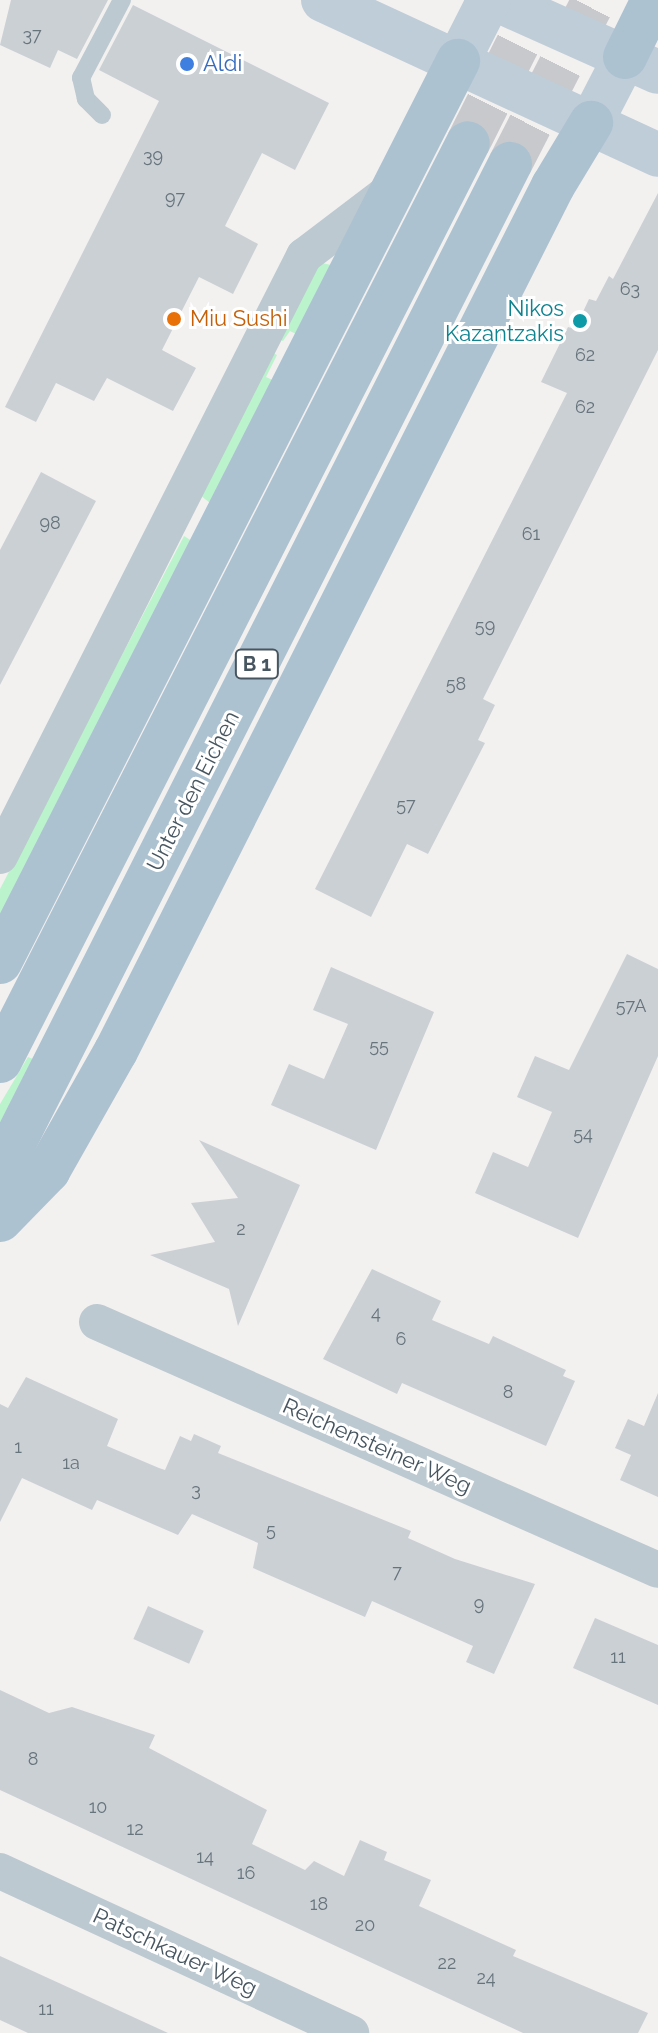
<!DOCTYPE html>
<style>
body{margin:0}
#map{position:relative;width:658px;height:2033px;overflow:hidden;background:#f3f0f0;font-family:Raleway,sans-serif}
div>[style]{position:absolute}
.green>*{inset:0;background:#bbf3cd}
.building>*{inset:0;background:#cbd0d5;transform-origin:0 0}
.primary-tunnel>*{height:44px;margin-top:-22px;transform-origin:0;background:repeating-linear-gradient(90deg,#c8c9cc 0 44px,transparent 0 66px)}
.lane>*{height:18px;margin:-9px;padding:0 9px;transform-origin:9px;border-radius:9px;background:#bcc9d0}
.street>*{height:36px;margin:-18px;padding:0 18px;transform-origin:18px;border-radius:18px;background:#bcc9d0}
.secondary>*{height:44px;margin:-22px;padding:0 22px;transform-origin:22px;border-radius:22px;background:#bfcdd8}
.primary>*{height:44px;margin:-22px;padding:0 22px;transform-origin:22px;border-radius:22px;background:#adc2d1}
.dots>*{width:22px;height:22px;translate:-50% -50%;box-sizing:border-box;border:4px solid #fff;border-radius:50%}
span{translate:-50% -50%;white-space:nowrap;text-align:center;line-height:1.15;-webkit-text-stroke:6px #fff;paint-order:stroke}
.number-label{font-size:18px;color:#67747c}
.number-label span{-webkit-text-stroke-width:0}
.shield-label span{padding:2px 6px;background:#fff;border:2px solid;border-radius:6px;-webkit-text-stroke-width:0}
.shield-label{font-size:20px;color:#46555f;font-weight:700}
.shop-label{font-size:22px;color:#366cbe}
.left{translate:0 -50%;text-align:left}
.culture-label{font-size:22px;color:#0d838f}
.right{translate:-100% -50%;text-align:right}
.food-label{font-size:22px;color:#c56008}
.street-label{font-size:22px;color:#46555f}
</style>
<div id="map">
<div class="green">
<i style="clip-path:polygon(317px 262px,331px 265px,300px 336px,290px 331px,283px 341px,278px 339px)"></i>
<i style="clip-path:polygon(271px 352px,277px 355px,266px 377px,277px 382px,210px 503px,200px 495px)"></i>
<i style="clip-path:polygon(184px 536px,192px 541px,0 926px,0 889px)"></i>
<i style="clip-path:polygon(28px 1057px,33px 1059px,0 1123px,0 1104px)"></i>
</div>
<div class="building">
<i style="clip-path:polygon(11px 0,108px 0,77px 59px,58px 50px,50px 68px,0 45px)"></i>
<i style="clip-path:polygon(133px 5px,329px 103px,295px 170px,262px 153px,225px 226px,258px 244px,233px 294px,199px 277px,162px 350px,196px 368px,173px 411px,107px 378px,94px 401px,56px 383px,36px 422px,5px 407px,159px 101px,99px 70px)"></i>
<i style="clip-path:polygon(658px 193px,658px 350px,483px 699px,495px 705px,478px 740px,485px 743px,428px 854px,407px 844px,371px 917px,315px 889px,567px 393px,541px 382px,568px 327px,575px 329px,589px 299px,596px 301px,609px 276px,613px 279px)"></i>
<i style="clip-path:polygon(41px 472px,96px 501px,0 685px,0 550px)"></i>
<i style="clip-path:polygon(627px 954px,658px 969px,658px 1056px,578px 1238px,475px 1193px,493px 1152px,528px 1167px,552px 1112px,517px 1097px,535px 1056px,569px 1070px)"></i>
<i style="clip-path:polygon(331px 967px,434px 1012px,376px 1150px,271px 1105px,289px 1064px,324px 1079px,348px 1024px,313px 1010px)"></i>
<i style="clip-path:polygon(199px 1140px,300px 1185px,238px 1326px,229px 1289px,150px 1255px,215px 1242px,191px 1203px,238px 1198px)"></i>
<i style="clip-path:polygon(372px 1269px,441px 1301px,432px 1320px,489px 1344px,493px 1336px,566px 1370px,563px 1376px,575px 1381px,546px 1446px,402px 1383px,397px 1394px,323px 1359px)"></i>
<i style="clip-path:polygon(26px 1377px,118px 1419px,107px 1446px,159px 1468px,165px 1470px,180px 1436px,191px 1441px,194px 1434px,221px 1446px,218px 1453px,411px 1531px,408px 1538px,455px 1559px,535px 1584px,494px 1674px,466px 1662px,473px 1646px,372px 1601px,365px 1617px,253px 1568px,258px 1543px,192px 1514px,178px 1535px,97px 1500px,92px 1510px,22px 1478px,0 1522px,0 1404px,8px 1408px)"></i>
<i style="clip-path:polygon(658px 1393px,658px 1497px,620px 1480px,631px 1455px,615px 1448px,628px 1419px,644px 1426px)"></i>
<i style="left:148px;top:1606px;width:61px;height:36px;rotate:24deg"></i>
<i style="clip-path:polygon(595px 1618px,658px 1645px,658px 1705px,573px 1668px)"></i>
<i style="clip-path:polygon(0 1690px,49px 1713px,72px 1707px,155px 1735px,149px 1748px,267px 1810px,252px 1844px,305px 1870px,314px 1861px,344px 1876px,360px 1840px,387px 1852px,384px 1860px,431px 1880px,419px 1906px,516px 1950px,513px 1956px,648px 2013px,638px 2033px,523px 2033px,0 1790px)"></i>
<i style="clip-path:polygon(0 1956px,168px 2033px,28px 2033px,0 2020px)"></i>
</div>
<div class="primary-tunnel">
<i style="left:468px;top:143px;width:160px;rotate:-63.3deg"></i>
<i style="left:510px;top:164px;width:184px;rotate:-62.9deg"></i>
</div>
<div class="lane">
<i style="left:102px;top:115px;width:23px;rotate:-135deg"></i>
<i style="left:86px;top:99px;width:22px;rotate:-103deg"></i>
<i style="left:81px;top:78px;width:88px;rotate:-62.3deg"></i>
</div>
<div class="street">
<i style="left:0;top:856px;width:673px;rotate:-63.13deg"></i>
<i style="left:304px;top:256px;width:109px;rotate:-37.2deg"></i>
<i style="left:97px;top:1322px;width:613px;rotate:23.85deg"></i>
<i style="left:0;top:1871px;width:387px;rotate:24.8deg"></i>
</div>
<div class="secondary">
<i style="left:323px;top:0;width:369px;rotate:24.8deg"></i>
<i style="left:497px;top:0;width:176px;rotate:24.1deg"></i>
<i style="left:458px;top:61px;width:68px;rotate:-63.1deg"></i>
<i style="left:591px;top:123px;width:74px;rotate:-62.7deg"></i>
</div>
<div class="primary">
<i style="left:625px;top:57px;width:64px;rotate:-63.8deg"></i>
<i style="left:0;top:962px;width:1011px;rotate:-63.05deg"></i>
<i style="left:0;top:1061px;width:1030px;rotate:-62.99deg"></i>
<i style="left:0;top:1209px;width:46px;rotate:-85deg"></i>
<i style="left:4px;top:1163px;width:1120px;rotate:-63.14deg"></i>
<i style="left:0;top:1220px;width:69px;rotate:-45.6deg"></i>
<i style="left:48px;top:1171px;width:138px;rotate:-60.5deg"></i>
<i style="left:116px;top:1051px;width:969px;rotate:-63.2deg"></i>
<i style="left:553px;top:186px;width:74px;rotate:-58.9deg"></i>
</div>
<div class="dots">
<i style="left:187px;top:64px;background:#3f7fe0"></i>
<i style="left:174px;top:319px;background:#e8710a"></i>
<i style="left:580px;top:321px;background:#0f9aa8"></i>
</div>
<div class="number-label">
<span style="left:32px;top:35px">37</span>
<span style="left:153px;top:156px">39</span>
<span style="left:175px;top:198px">97</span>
<span style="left:630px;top:289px">63</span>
<span style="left:585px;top:355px">62</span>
<span style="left:585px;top:407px">62</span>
<span style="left:50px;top:523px">98</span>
<span style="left:531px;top:534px">61</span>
<span style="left:485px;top:626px">59</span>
<span style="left:456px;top:684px">58</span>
<span style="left:406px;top:805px">57</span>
<span style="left:631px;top:1006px">57A</span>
<span style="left:379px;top:1046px">55</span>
<span style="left:583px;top:1134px">54</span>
<span style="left:241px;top:1229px">2</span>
<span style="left:376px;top:1313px">4</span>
<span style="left:401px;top:1339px">6</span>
<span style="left:508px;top:1392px">8</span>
<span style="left:18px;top:1447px">1</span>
<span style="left:71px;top:1463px">1a</span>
<span style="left:196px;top:1490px">3</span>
<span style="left:271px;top:1530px">5</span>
<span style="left:397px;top:1572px">7</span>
<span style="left:479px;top:1604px">9</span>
<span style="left:618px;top:1657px">11</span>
<span style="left:33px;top:1759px">8</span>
<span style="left:98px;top:1807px">10</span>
<span style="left:135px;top:1829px">12</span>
<span style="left:205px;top:1857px">14</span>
<span style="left:246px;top:1873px">16</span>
<span style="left:319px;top:1904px">18</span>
<span style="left:365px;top:1925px">20</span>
<span style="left:447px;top:1963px">22</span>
<span style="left:486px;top:1978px">24</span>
<span style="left:46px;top:2009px">11</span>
</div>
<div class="shield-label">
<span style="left:257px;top:664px">B 1</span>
</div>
<div class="shop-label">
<span class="left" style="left:203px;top:64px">Aldi</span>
</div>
<div class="culture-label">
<span class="right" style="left:564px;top:321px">Nikos<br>Kazantzakis</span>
</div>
<div class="food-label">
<span class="left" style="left:190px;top:319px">Miu Sushi</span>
</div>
<div class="street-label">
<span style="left:193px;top:791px;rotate:-63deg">Unter den Eichen</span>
<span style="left:377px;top:1446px;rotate:24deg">Reichensteiner Weg</span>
<span style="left:175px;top:1952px;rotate:25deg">Patschkauer Weg</span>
</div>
</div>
